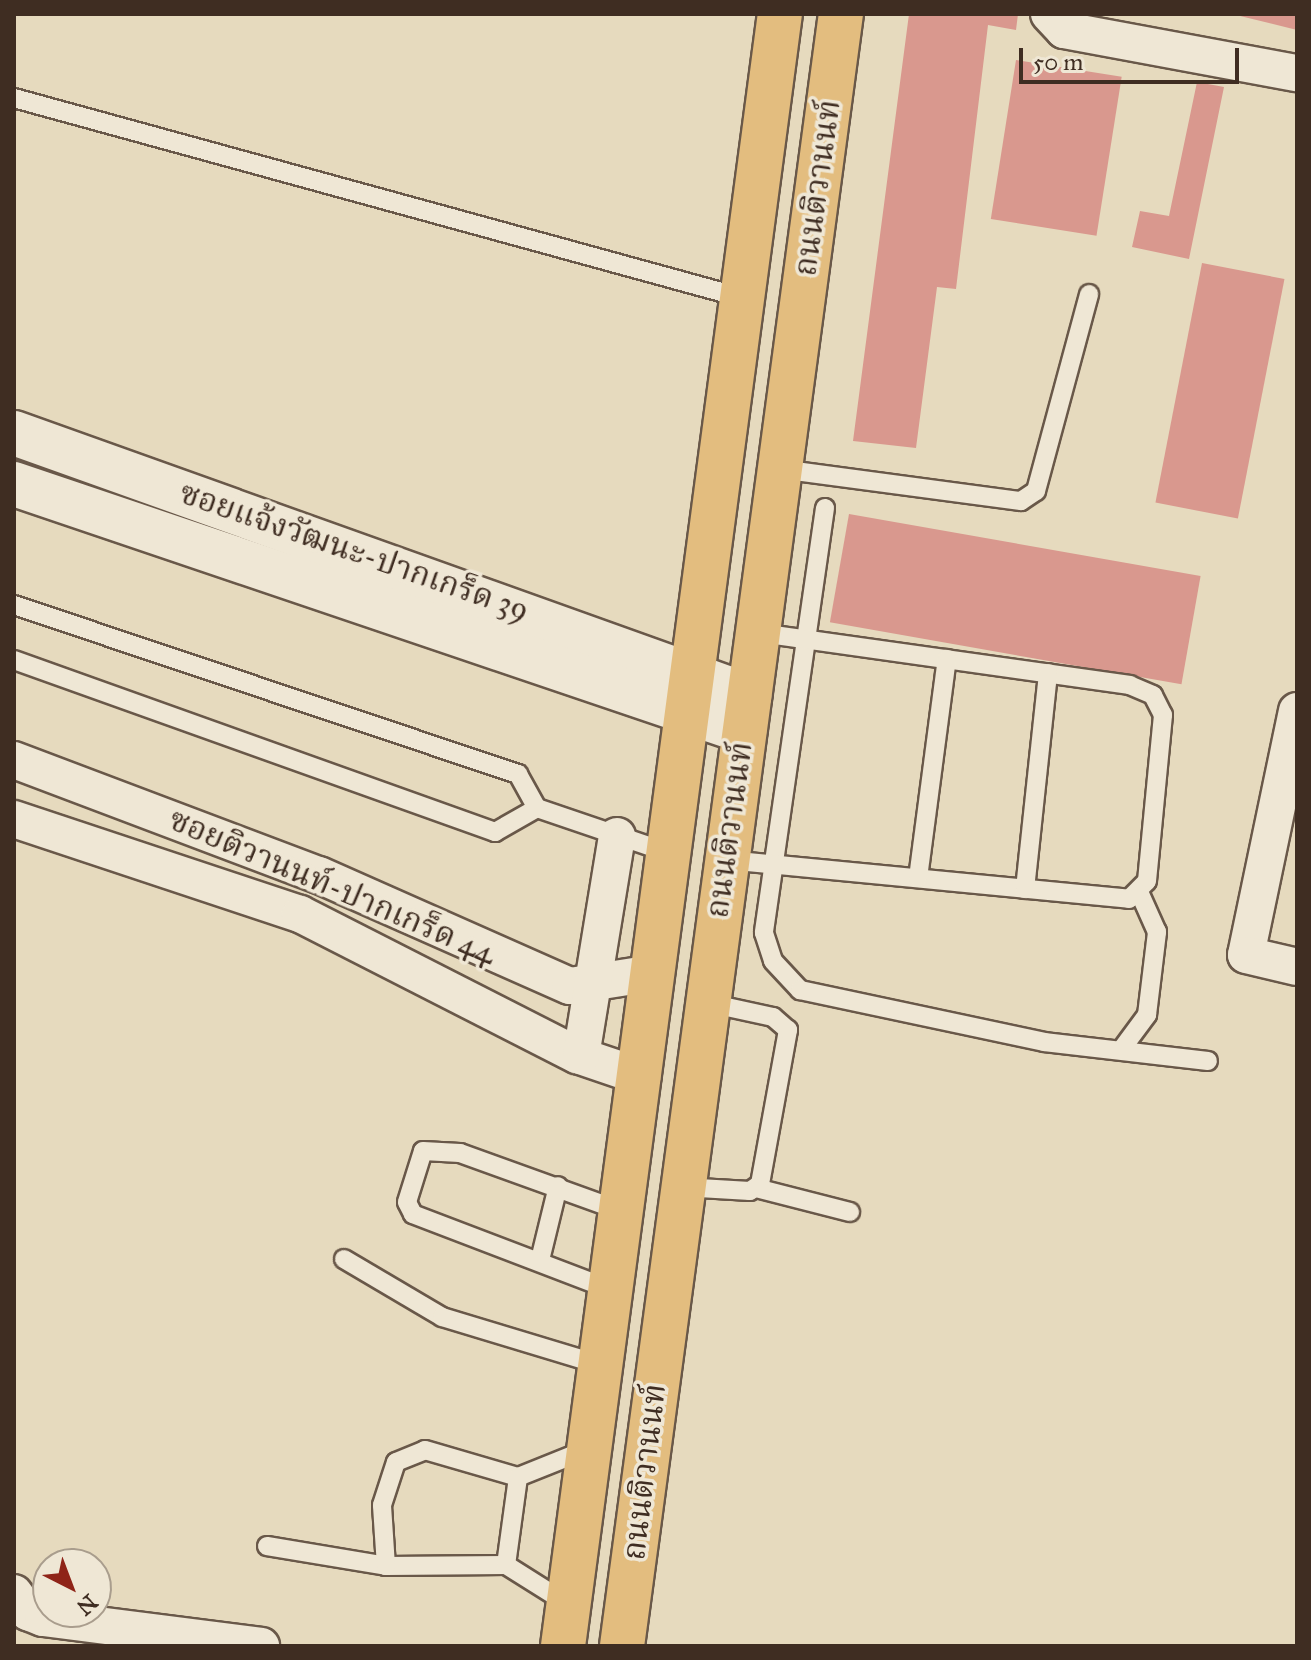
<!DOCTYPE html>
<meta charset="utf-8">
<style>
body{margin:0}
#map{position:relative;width:1311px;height:1660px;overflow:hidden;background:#e6dabe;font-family:"IM FELL Great Primer","Noto Serif Thai",serif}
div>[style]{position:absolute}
.building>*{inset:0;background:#d9988e;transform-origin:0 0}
.roads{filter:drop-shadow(2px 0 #695849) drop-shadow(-2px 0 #695849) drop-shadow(0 2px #695849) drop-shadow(0 -2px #695849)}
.service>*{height:18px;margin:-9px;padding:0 9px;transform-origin:9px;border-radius:9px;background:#efe7d5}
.minor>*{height:36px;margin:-18px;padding:0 18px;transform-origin:18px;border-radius:18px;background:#efe7d5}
.secondary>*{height:44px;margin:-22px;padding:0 22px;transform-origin:22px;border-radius:22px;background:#efe7d5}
.primary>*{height:44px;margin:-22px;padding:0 22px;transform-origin:22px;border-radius:22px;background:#e3bd7f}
span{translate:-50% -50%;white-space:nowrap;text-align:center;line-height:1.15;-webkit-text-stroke:7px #efe7d5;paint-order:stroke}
.street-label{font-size:32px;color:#3f2d22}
.frame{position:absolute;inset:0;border:16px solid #3f2d22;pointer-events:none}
.north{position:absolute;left:32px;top:1548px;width:80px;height:80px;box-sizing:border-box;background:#efe7d5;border:2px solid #a99d8d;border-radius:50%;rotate:138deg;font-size:22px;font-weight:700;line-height:32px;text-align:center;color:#3f2d22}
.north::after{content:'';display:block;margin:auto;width:28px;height:36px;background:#8f2418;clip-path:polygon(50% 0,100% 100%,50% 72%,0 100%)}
.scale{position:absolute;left:1019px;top:48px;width:220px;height:36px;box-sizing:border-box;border:4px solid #3f2d22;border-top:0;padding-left:10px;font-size:24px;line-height:28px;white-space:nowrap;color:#3f2d22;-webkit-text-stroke:6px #efe7d5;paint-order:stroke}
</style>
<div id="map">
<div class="building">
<i style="clip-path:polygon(909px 14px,1018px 14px,1016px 30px,988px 25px,956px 289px,937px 287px,916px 448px,853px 441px)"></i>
<i style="clip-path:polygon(1236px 14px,1297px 14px,1297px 30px,1236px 15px)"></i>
<i style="left:1016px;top:60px;width:107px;height:161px;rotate:9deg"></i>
<i style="clip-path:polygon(1197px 82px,1224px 87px,1189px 259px,1132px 247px,1140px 211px,1169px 216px)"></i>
<i style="left:1202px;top:263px;width:84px;height:244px;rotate:11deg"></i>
<i style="left:849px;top:514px;width:357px;height:110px;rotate:10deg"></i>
</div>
<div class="roads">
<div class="service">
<i style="left:14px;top:98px;width:756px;rotate:15.34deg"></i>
<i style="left:780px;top:469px;width:243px;rotate:7.6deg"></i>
<i style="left:1021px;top:501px;width:18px;rotate:-34deg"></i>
<i style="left:1036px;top:491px;width:204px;rotate:-74.9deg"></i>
<i style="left:825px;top:508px;width:429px;rotate:98.2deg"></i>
<i style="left:764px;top:933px;width:29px;rotate:72deg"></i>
<i style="left:773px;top:961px;width:40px;rotate:47deg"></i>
<i style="left:800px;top:990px;width:249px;rotate:12deg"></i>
<i style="left:1044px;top:1042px;width:165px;rotate:6.6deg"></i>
<i style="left:14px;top:605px;width:532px;rotate:18.54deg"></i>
<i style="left:518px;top:774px;width:39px;rotate:61deg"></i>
<i style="left:537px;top:808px;width:139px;rotate:18.8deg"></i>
<i style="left:14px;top:660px;width:511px;rotate:19.68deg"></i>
<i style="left:495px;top:832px;width:48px;rotate:-29.7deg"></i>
<i style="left:727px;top:860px;width:404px;rotate:5.5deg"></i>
<i style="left:1129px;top:899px;width:25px;rotate:-45deg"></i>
<i style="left:1147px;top:881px;width:167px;rotate:-84.5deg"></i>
<i style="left:1163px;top:715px;width:22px;rotate:-117deg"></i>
<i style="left:1153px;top:695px;width:25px;rotate:-157deg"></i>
<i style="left:1130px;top:685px;width:376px;rotate:-172deg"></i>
<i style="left:918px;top:878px;width:221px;rotate:-82.5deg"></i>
<i style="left:1025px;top:889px;width:217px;rotate:-83.9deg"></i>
<i style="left:1121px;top:1050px;width:44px;rotate:-53.4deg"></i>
<i style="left:1147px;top:1015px;width:84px;rotate:-83.1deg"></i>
<i style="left:1157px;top:932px;width:42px;rotate:-114.1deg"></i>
<i style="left:682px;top:1187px;width:68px;rotate:3.4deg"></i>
<i style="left:750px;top:1191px;width:12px;rotate:-35deg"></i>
<i style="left:760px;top:1184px;width:157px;rotate:-79.7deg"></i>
<i style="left:788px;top:1030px;width:20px;rotate:-139deg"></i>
<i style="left:773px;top:1017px;width:66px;rotate:-167.8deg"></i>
<i style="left:756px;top:1188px;width:97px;rotate:14.3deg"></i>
<i style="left:344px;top:1259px;width:114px;rotate:30.6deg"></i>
<i style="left:442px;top:1317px;width:166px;rotate:16.8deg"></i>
<i style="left:540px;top:1260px;width:76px;rotate:-76.3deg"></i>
<i style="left:609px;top:1289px;width:210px;rotate:-159.1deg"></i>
<i style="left:413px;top:1214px;width:13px;rotate:-117deg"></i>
<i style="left:407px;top:1202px;width:53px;rotate:-72.6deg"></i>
<i style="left:423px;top:1151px;width:37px;rotate:3deg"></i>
<i style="left:460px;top:1153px;width:171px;rotate:19.8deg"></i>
<i style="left:267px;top:1546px;width:121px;rotate:9.5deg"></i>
<i style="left:386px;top:1566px;width:120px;rotate:-0.5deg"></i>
<i style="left:386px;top:1566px;width:61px;rotate:-93.8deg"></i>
<i style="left:382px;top:1505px;width:45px;rotate:-72deg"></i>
<i style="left:396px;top:1462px;width:31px;rotate:-22deg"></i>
<i style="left:425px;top:1450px;width:97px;rotate:16.2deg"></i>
<i style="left:568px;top:1604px;width:73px;rotate:-147.8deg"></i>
<i style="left:506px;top:1565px;width:89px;rotate:-82.2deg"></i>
<i style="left:518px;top:1477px;width:75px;rotate:-21.8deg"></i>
</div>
<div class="minor">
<i style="left:1049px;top:14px;width:22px;rotate:47deg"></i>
<i style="left:1064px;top:30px;width:237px;rotate:10.5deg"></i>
<i style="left:1297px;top:711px;width:249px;rotate:101.8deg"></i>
<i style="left:1246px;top:955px;width:52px;rotate:13.2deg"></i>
<i style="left:14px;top:760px;width:326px;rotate:20.7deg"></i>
<i style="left:319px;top:875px;width:274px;rotate:23.9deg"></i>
<i style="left:570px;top:986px;width:84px;rotate:-8.9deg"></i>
<i style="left:14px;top:819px;width:301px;rotate:18.4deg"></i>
<i style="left:300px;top:914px;width:311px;rotate:27deg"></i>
<i style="left:577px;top:1055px;width:69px;rotate:18.7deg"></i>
<i style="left:581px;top:1056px;width:223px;rotate:-80.7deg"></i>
<i style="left:14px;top:1593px;width:24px;rotate:54deg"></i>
<i style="left:28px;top:1612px;width:16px;rotate:22deg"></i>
<i style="left:43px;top:1618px;width:220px;rotate:7.3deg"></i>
</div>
<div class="secondary">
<i style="left:14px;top:433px;width:781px;rotate:19.69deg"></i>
<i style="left:14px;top:484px;width:771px;rotate:18.69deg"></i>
</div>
<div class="primary">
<i style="left:563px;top:1646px;width:1646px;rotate:-82.43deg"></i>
<i style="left:622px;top:1646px;width:1647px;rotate:-82.36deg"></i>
</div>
</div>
<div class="street-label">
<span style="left:818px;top:188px;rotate:-82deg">ถนนติวานนท์</span>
<span style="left:354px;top:552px;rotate:19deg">ซอยแจ้งวัฒนะ-ปากเกร็ด 39</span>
<span style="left:730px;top:830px;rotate:-82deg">ถนนติวานนท์</span>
<span style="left:332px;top:887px;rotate:23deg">ซอยติวานนท์-ปากเกร็ด 44</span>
<span style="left:645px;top:1472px;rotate:-83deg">ถนนติวานนท์</span>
</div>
<div class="frame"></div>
<div class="north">N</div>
<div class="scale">50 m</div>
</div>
